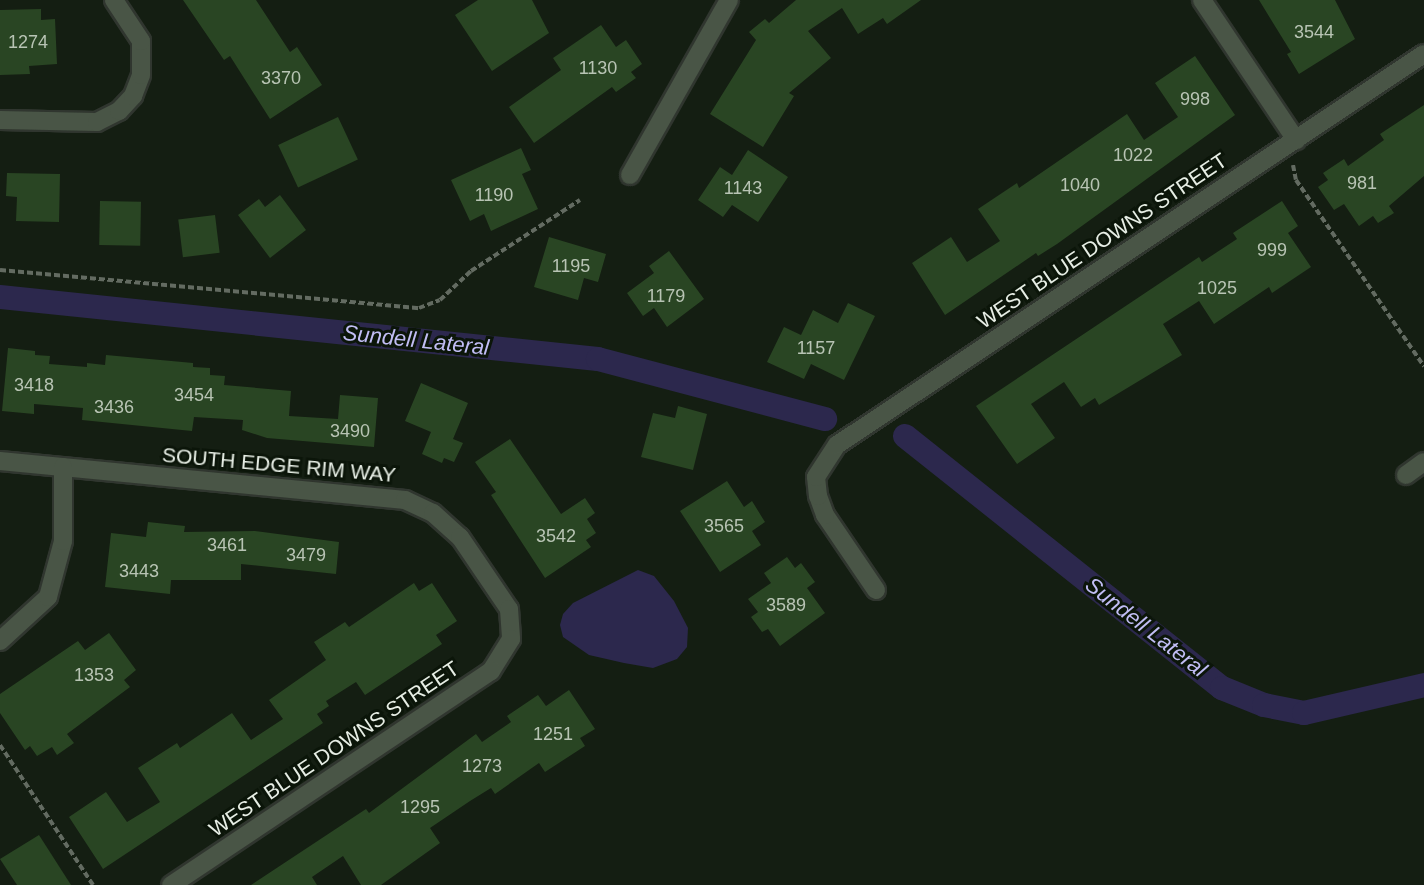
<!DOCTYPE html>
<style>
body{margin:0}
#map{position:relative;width:1424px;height:885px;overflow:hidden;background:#141e12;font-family:Helvetica,sans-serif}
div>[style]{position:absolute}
.water>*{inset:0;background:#2c284d}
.canal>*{height:24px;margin:-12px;padding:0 12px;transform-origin:12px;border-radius:12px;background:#2c284d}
.building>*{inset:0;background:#294523;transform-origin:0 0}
.path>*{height:4px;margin-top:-2px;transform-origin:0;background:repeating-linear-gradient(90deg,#636b61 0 6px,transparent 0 9px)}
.roads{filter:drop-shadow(2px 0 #30362f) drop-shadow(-2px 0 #30362f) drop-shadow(0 2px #30362f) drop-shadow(0 -2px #30362f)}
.minor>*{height:18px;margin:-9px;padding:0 9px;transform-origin:9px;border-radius:9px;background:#495546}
span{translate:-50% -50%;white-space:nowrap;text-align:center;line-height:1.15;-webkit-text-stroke:6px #0b1509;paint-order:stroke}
.number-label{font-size:18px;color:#b8c4b4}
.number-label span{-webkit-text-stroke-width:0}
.street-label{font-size:21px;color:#e7eee5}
.water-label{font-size:22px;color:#c1bdf4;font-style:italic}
</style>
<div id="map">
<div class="water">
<i style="clip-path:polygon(638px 570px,654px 576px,674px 601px,688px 628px,687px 647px,677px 659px,653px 668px,624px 663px,589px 655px,563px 637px,560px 625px,563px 614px,573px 603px)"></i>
</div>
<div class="canal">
<i style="left:0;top:297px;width:601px;rotate:5.92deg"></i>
<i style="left:598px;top:359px;width:235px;rotate:14.8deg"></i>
<i style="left:905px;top:436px;width:405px;rotate:38.5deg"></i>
<i style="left:1222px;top:688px;width:45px;rotate:22deg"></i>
<i style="left:1264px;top:705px;width:41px;rotate:11.3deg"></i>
<i style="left:1304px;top:713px;width:123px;rotate:-13.1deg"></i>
</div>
<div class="building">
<i style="clip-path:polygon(183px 0,256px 0,290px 52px,297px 47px,322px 85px,270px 119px,230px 56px,224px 60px)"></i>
<i style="clip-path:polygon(478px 0,532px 0,549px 33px,492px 71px,455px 15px)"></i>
<i style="clip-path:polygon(796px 0,921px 0,887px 24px,883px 18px,858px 34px,842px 8px,808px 31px,831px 58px,789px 93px,794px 96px,763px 147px,710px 114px,756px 40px,749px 32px,765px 19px,769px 23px)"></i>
<i style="clip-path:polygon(1259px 0,1335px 0,1355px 39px,1299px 74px,1287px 54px,1291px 52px)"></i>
<i style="clip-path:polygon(41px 9px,41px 20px,55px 19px,57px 64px,29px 66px,30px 74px,0 75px,0 10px)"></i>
<i style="clip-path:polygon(601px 25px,616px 47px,626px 40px,642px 64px,631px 72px,636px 78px,616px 92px,612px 87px,534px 143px,509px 107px,561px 70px,553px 58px)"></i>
<i style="clip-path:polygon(1195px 56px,1235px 115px,1057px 244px,1038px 256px,1036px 253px,945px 315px,912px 263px,951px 237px,967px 262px,1000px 241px,978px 209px,1017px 183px,1019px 188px,1127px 114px,1144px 140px,1178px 117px,1155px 83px)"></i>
<i style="clip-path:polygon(1424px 105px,1424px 176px,1389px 206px,1394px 213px,1378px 223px,1373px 216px,1359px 226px,1344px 204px,1334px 210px,1318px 187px,1328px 180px,1323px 173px,1344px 159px,1348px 166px,1384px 140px,1380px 134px)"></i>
<i style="left:338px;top:117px;width:47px;height:66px;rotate:65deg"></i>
<i style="clip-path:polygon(521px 148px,531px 170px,522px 174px,538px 209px,491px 231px,484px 214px,470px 221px,451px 180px)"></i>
<i style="clip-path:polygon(748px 150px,788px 177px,758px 222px,732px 205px,723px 217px,698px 200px,720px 167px,732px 175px)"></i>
<i style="clip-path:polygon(7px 173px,60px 174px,59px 222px,16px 221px,17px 197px,6px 196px)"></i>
<i style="clip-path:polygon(280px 195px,306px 230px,270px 258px,238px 215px,259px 199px,265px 207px)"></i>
<i style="left:100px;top:201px;width:41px;height:44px;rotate:1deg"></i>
<i style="clip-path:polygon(1282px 201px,1298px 226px,1288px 233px,1311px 267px,1272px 293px,1269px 287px,1214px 324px,1199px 301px,1163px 324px,1182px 355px,1099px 405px,1095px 398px,1081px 407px,1064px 382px,1031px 404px,1055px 438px,1017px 464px,976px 406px,1199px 257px,1202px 262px,1237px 239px,1233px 233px)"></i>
<i style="left:215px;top:215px;width:38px;height:37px;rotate:83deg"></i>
<i style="clip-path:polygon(549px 237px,606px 254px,598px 282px,584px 278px,578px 300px,534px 287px)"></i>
<i style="clip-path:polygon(669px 251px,704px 299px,667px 327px,654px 308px,643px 316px,627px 293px,654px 273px,649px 266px)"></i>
<i style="clip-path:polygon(848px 303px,875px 316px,844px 380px,811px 364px,804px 379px,767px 362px,784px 327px,801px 335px,813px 310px,838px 323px)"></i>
<i style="clip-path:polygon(8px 348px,35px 351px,35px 355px,50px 356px,49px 364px,87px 367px,87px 363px,105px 365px,106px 355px,193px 363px,193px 367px,210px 368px,210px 375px,225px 376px,224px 385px,291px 391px,289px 416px,338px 419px,340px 395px,378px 398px,374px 447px,267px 438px,242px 430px,243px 420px,194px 417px,192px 431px,82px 420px,83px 408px,34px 404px,34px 414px,2px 411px)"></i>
<i style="clip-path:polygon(421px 383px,468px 403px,453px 439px,463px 443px,454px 462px,444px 458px,442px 463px,422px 454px,431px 432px,405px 421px)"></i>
<i style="clip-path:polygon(678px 406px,707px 414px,693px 470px,641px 457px,653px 413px,675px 418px)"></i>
<i style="clip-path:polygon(510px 439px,561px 514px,585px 498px,595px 513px,587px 519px,596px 533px,586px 540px,591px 547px,545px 578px,491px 495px,496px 492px,475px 462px)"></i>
<i style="clip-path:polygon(727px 481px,744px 507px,752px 501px,765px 522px,752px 531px,761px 545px,720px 572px,680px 511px)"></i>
<i style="clip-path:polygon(148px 522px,185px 526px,184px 532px,255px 531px,339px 542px,336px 574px,241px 564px,241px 580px,171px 580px,170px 594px,105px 587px,111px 533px,146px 537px)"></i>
<i style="clip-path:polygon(787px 557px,795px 568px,801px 563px,815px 582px,807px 588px,825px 613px,780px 646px,768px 629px,762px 632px,751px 617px,758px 612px,748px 599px,771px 583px,764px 573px)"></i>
<i style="clip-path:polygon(414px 583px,419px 591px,432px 583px,457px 621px,436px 635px,442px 644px,365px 695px,356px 682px,326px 701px,329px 706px,317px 714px,323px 723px,103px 869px,69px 817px,106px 792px,127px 822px,160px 802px,138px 768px,177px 743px,180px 748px,232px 713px,251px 740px,283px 719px,269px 700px,326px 660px,314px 642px,345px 622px,349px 627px)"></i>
<i style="clip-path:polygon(109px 633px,136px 670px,124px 680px,130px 687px,67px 734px,74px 743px,57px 755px,52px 747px,37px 756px,30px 746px,25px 750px,0 713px,0 694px,78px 641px,85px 650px)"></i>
<i style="clip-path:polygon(569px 690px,595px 729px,580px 738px,585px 746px,545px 772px,539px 763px,495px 794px,491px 788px,470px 801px,430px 828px,440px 843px,381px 885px,361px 885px,343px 856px,312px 877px,317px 885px,251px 885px,366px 809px,369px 813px,476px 734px,482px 742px,511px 722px,507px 716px,538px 695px,546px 706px)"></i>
<i style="clip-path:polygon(39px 835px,71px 885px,17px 885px,0 859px)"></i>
</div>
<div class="path">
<i style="left:1293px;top:165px;width:15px;rotate:79deg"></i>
<i style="left:1296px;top:180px;width:226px;rotate:55.5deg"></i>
<i style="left:0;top:270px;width:421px;rotate:5.2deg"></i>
<i style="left:419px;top:308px;width:22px;rotate:-21deg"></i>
<i style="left:440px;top:300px;width:42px;rotate:-43.1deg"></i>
<i style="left:471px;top:271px;width:130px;rotate:-33.1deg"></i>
<i style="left:0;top:745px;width:168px;rotate:56.4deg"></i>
</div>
<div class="roads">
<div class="minor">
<i style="left:1202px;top:0;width:169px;rotate:56.1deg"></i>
<i style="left:0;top:120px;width:97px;rotate:1.2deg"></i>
<i style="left:97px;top:122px;width:25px;rotate:-27deg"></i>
<i style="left:119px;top:111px;width:21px;rotate:-47deg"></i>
<i style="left:133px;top:96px;width:22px;rotate:-69deg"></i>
<i style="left:141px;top:75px;width:34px;rotate:-90deg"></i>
<i style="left:141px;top:41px;width:49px;rotate:-123.4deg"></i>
<i style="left:630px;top:175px;width:201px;rotate:-60.5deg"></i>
<i style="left:0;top:461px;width:407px;rotate:5.5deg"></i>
<i style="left:405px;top:500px;width:31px;rotate:25deg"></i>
<i style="left:433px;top:513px;width:36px;rotate:42deg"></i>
<i style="left:460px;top:537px;width:87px;rotate:55.8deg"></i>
<i style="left:509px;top:609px;width:30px;rotate:86deg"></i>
<i style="left:511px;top:639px;width:38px;rotate:122deg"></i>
<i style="left:491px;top:671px;width:385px;rotate:146.2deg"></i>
<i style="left:1406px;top:475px;width:22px;rotate:-36deg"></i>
<i style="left:876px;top:590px;width:91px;rotate:-124.2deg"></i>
<i style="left:825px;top:515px;width:20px;rotate:-110deg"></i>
<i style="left:818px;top:496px;width:19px;rotate:-96deg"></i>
<i style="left:816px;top:477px;width:38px;rotate:-57deg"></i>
<i style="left:837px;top:445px;width:705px;rotate:-33.67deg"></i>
<i style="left:0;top:641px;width:65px;rotate:-42.5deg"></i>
<i style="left:48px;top:597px;width:58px;rotate:-75deg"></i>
<i style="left:63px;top:541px;width:74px;rotate:-90deg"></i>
</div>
</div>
<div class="number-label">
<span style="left:1314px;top:32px">3544</span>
<span style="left:28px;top:42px">1274</span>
<span style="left:598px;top:68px">1130</span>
<span style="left:281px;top:78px">3370</span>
<span style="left:1195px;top:99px">998</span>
<span style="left:1133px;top:155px">1022</span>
<span style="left:1362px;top:183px">981</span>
<span style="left:1080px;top:185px">1040</span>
<span style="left:743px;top:188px">1143</span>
<span style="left:494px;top:195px">1190</span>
<span style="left:1272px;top:250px">999</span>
<span style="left:571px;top:266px">1195</span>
<span style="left:1217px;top:288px">1025</span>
<span style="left:666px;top:296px">1179</span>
<span style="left:816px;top:348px">1157</span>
<span style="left:34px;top:385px">3418</span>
<span style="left:194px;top:395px">3454</span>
<span style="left:114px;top:407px">3436</span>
<span style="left:350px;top:431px">3490</span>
<span style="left:724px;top:526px">3565</span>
<span style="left:556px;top:536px">3542</span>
<span style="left:227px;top:545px">3461</span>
<span style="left:306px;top:555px">3479</span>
<span style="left:139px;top:571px">3443</span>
<span style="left:786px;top:605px">3589</span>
<span style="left:94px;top:675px">1353</span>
<span style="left:553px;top:734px">1251</span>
<span style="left:482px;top:766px">1273</span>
<span style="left:420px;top:807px">1295</span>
</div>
<div class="street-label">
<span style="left:1102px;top:241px;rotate:-34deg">WEST BLUE DOWNS STREET</span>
<span style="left:279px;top:465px;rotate:5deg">SOUTH EDGE RIM WAY</span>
<span style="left:334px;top:749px;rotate:-34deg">WEST BLUE DOWNS STREET</span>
</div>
<div class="water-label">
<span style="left:416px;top:340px;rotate:6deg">Sundell Lateral</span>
<span style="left:1146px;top:627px;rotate:38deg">Sundell Lateral</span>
</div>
</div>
